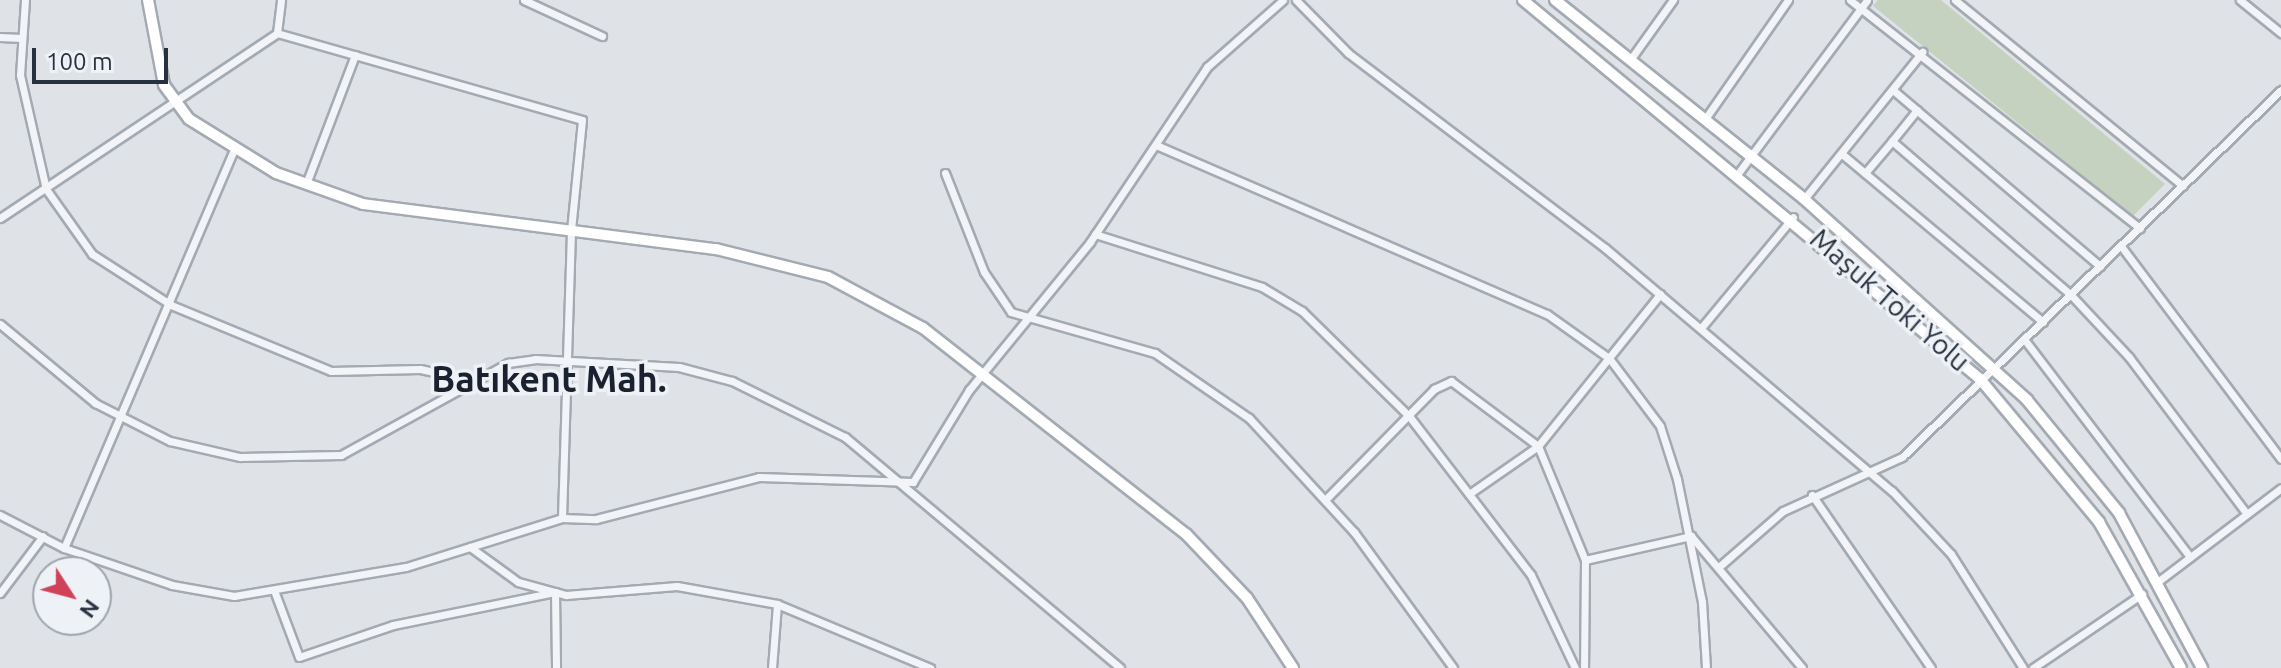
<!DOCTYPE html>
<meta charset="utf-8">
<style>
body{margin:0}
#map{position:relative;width:2281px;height:668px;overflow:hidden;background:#dfe3e8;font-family:Ubuntu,sans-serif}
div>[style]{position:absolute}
.green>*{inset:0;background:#c5d2c0}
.roads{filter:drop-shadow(2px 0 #a4aab2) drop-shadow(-2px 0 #a4aab2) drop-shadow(0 2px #a4aab2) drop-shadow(0 -2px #a4aab2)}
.street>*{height:7px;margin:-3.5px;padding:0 3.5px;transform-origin:3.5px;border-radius:3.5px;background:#f2f4f7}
.secondary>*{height:10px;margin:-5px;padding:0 5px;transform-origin:5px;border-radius:5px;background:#fff}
span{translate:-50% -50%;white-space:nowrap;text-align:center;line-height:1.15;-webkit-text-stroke:7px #eef2f6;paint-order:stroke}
.street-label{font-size:28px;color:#283140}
.district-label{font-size:36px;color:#1a2230;font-weight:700}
.north{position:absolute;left:32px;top:556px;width:80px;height:80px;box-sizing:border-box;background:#eef2f6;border:2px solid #9fa5ad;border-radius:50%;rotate:126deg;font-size:22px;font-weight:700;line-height:32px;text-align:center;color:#283140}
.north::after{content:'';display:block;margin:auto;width:28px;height:36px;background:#cf425a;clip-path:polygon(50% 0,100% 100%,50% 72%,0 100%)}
.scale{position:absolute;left:32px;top:48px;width:136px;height:36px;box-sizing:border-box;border:4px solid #283140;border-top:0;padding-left:10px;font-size:24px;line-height:28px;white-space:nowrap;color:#283140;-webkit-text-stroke:6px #eef2f6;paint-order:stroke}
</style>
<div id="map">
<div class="green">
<i style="clip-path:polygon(1878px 0,1941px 0,2165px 184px,2133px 216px,1873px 6px)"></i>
</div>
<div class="roads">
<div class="street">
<i style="left:25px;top:0;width:75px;rotate:93.8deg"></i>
<i style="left:20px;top:75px;width:117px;rotate:77.2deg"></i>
<i style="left:46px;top:189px;width:80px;rotate:54.7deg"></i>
<i style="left:92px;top:254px;width:94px;rotate:32.8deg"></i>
<i style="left:171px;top:305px;width:173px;rotate:22.4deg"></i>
<i style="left:331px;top:371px;width:89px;rotate:-1.3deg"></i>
<i style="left:420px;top:369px;width:57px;rotate:12.1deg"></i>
<i style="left:524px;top:0;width:86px;rotate:24.8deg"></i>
<i style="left:1296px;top:0;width:74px;rotate:45.5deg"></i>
<i style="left:1348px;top:53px;width:323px;rotate:37.2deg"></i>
<i style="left:1605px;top:248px;width:376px;rotate:40.3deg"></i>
<i style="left:1892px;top:491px;width:86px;rotate:46.9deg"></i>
<i style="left:1951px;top:554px;width:135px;rotate:57.7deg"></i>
<i style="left:1850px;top:0;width:369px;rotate:38.2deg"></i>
<i style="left:1955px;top:0;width:294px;rotate:39.2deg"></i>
<i style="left:2240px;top:0;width:53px;rotate:38.8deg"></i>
<i style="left:277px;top:33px;width:317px;rotate:15.9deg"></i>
<i style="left:582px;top:120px;width:112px;rotate:95.7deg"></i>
<i style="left:571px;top:231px;width:287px;rotate:91.8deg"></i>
<i style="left:0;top:37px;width:21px;rotate:3deg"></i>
<i style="left:1630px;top:60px;width:74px;rotate:-54.4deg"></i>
<i style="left:1893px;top:90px;width:272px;rotate:40.4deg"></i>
<i style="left:1917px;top:110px;width:40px;rotate:129deg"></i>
<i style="left:1892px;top:141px;width:236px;rotate:40.7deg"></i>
<i style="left:2071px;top:295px;width:85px;rotate:46.9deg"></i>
<i style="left:2129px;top:357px;width:196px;rotate:53.1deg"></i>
<i style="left:1705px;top:119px;width:145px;rotate:-55.1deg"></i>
<i style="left:1156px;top:145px;width:426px;rotate:23.4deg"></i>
<i style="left:1547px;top:314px;width:76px;rotate:35.4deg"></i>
<i style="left:1609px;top:358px;width:85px;rotate:53.1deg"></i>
<i style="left:1660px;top:426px;width:56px;rotate:72.2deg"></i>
<i style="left:1677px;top:479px;width:126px;rotate:78.5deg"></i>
<i style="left:1702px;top:602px;width:66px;rotate:86.5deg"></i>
<i style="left:1842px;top:154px;width:262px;rotate:39.9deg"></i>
<i style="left:1739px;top:172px;width:214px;rotate:-53.3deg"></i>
<i style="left:945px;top:173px;width:106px;rotate:68.5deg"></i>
<i style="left:984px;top:272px;width:48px;rotate:56deg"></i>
<i style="left:1011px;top:312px;width:150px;rotate:15.9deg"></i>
<i style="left:1155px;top:353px;width:114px;rotate:34.7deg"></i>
<i style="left:1249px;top:418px;width:155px;rotate:47.4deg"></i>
<i style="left:1354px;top:532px;width:168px;rotate:53.9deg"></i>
<i style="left:1865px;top:173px;width:42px;rotate:-49.8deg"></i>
<i style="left:306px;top:184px;width:138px;rotate:-69.2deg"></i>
<i style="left:1804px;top:199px;width:189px;rotate:-51.2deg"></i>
<i style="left:0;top:218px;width:333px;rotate:-33.7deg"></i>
<i style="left:277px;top:33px;width:33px;rotate:-83deg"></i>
<i style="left:1095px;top:234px;width:175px;rotate:17.6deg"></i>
<i style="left:1262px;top:287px;width:47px;rotate:31deg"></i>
<i style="left:1302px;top:311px;width:150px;rotate:44.5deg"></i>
<i style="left:1409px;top:416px;width:200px;rotate:52.5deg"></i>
<i style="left:1531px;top:575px;width:103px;rotate:64.7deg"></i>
<i style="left:2121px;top:246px;width:266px;rotate:53.1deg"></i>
<i style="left:0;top:324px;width:124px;rotate:39.7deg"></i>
<i style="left:95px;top:403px;width:84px;rotate:26.9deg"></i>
<i style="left:170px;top:441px;width:72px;rotate:12.9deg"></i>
<i style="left:240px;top:457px;width:101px;rotate:-1.1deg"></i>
<i style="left:341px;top:455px;width:191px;rotate:-28.9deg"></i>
<i style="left:508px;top:363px;width:27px;rotate:-8deg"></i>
<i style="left:535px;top:359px;width:144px;rotate:3.2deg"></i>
<i style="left:679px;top:367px;width:55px;rotate:14.8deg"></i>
<i style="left:732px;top:381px;width:126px;rotate:26.4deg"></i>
<i style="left:845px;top:437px;width:359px;rotate:40deg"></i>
<i style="left:1701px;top:328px;width:144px;rotate:-50.3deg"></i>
<i style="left:2024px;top:339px;width:274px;rotate:52.7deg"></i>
<i style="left:1469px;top:494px;width:84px;rotate:-34.8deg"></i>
<i style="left:1538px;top:446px;width:195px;rotate:-51.2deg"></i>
<i style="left:1812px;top:495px;width:210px;rotate:55.5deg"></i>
<i style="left:1325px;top:500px;width:156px;rotate:-45.5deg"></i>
<i style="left:1434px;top:389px;width:19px;rotate:-25deg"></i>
<i style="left:1451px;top:381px;width:109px;rotate:36.8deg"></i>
<i style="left:1538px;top:446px;width:123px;rotate:67.6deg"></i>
<i style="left:1585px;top:560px;width:108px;rotate:90.5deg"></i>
<i style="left:0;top:515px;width:72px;rotate:27.3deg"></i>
<i style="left:64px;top:548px;width:114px;rotate:18.9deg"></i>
<i style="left:172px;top:585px;width:63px;rotate:10.1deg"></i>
<i style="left:234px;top:596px;width:174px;rotate:-9.6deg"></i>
<i style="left:406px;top:567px;width:164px;rotate:-17.4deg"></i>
<i style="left:562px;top:518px;width:34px;rotate:2deg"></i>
<i style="left:596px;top:519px;width:168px;rotate:-14.4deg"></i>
<i style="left:759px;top:477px;width:154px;rotate:1.9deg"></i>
<i style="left:913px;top:482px;width:108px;rotate:-58.7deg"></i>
<i style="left:969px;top:390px;width:191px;rotate:-50.7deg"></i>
<i style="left:1090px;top:242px;width:211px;rotate:-56.2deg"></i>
<i style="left:1207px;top:67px;width:101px;rotate:-41.4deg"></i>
<i style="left:470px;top:547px;width:59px;rotate:36.1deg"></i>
<i style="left:518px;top:582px;width:50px;rotate:15.2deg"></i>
<i style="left:566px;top:595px;width:111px;rotate:-4.6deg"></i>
<i style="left:677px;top:586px;width:102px;rotate:10.2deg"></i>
<i style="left:777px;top:604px;width:166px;rotate:22.7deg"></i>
<i style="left:64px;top:548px;width:435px;rotate:-66.9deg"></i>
<i style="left:1585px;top:560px;width:109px;rotate:-12.8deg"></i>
<i style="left:1691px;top:536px;width:172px;rotate:49.9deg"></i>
<i style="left:1721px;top:565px;width:82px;rotate:-41.1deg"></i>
<i style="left:1783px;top:511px;width:131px;rotate:-24.4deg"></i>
<i style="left:1902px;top:457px;width:528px;rotate:-44.08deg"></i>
<i style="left:2160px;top:580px;width:152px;rotate:-37.2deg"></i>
<i style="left:0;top:593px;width:71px;rotate:-53deg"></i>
<i style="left:275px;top:593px;width:68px;rotate:69.4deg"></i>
<i style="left:299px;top:657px;width:99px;rotate:-18.8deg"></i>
<i style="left:393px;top:625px;width:165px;rotate:-11.5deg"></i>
<i style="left:555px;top:592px;width:76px;rotate:89.2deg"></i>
<i style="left:772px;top:668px;width:64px;rotate:-85.5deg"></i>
<i style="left:2033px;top:668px;width:132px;rotate:-34.2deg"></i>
</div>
<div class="secondary">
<i style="left:148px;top:0;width:86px;rotate:79.3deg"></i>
<i style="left:164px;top:85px;width:42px;rotate:53.7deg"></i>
<i style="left:189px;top:119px;width:102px;rotate:31.8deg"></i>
<i style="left:276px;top:173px;width:92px;rotate:19.6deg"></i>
<i style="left:363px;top:204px;width:356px;rotate:7.3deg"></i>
<i style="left:716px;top:249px;width:115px;rotate:14deg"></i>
<i style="left:828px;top:277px;width:108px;rotate:28.2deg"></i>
<i style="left:923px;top:328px;width:334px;rotate:38.1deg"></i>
<i style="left:1186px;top:534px;width:88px;rotate:46.4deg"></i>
<i style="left:1247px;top:598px;width:84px;rotate:56.7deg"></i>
<i style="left:1523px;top:0;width:594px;rotate:39.67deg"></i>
<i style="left:1980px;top:379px;width:186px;rotate:50.2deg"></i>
<i style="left:2099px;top:522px;width:167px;rotate:60.7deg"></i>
<i style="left:1555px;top:0;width:319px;rotate:38.6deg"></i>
<i style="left:1804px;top:199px;width:300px;rotate:42deg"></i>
<i style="left:2027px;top:400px;width:146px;rotate:50.8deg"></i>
<i style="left:2119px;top:513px;width:176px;rotate:61.8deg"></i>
</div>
</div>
<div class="street-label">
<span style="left:1890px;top:300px;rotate:41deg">Maşuk Toki Yolu</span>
</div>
<div class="district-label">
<span style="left:549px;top:379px">Batıkent Mah.</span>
</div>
<div class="north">N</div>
<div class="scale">100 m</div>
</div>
